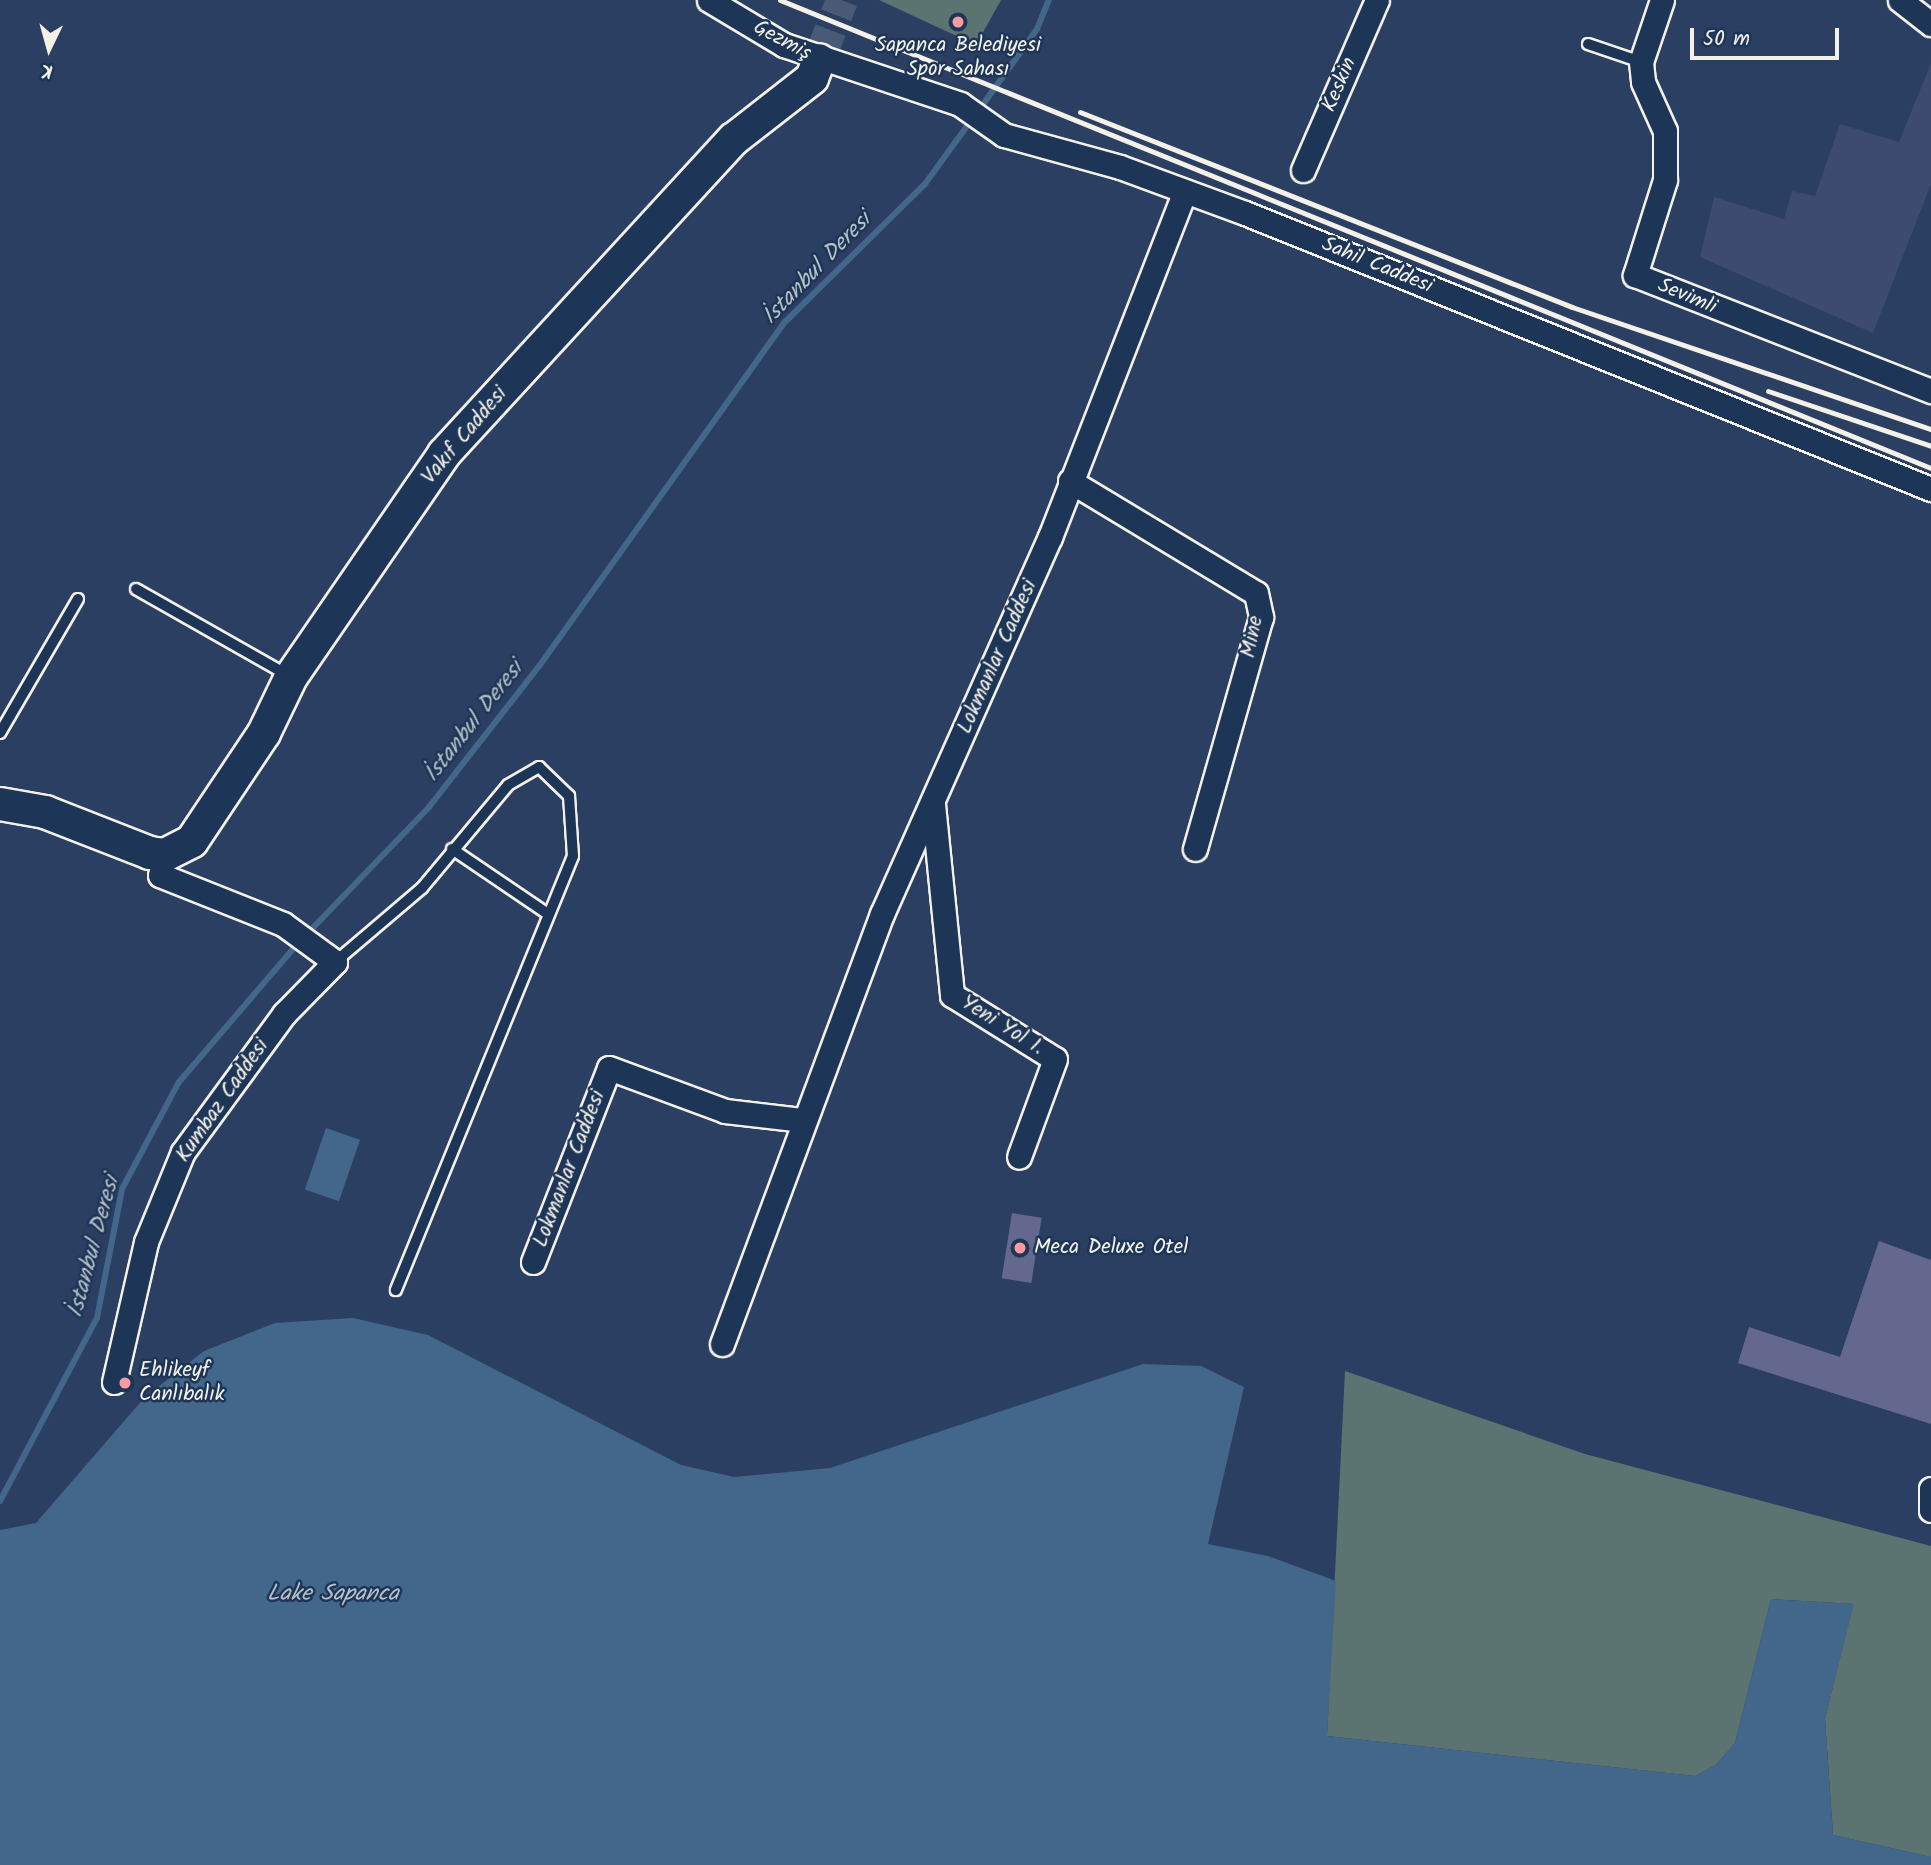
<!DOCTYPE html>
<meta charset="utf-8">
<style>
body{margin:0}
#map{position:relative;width:1931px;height:1865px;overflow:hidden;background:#2b3f62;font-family:Kalam,sans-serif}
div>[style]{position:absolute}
.built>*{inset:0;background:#3c4b6f}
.green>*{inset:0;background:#5b7471}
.water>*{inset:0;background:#43678a;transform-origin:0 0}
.stream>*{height:6px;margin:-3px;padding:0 3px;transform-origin:3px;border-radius:3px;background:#43678a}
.building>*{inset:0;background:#64688e;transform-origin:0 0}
.secondary-tunnel>*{height:32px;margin-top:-16px;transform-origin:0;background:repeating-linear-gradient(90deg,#495a76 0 32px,transparent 0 48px)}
.roads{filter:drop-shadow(2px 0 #f4f1e8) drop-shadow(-2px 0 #f4f1e8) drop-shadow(0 2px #f4f1e8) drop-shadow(0 -2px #f4f1e8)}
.lane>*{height:10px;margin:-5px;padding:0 5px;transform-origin:5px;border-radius:5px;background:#1d3557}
.street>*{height:23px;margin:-11.5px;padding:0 11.5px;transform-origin:11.5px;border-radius:11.5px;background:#1d3557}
.secondary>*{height:32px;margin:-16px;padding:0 16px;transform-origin:16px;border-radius:16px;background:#1d3557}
.rail>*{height:5px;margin:-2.5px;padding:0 2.5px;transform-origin:2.5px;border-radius:2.5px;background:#f4f1e8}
.dots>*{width:19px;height:19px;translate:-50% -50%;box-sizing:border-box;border:4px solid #1d3557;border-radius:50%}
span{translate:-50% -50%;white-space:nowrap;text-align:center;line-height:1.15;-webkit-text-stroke:5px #1d3557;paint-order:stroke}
.street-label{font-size:21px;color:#f4f1e8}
.poi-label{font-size:21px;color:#f4f1e8}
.left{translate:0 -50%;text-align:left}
.water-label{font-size:23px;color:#b6c1c7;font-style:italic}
.north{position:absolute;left:14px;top:14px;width:70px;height:70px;-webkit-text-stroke:5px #1d3557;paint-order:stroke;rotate:185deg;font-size:19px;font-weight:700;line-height:28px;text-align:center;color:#f4f1e8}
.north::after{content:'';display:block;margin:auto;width:24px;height:32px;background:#f4f1e8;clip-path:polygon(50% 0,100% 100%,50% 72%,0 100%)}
.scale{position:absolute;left:1690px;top:28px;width:149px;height:32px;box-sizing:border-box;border:4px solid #f4f1e8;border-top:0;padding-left:9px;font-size:21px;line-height:24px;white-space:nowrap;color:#f4f1e8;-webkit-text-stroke:5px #1d3557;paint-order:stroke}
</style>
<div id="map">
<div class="built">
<i style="clip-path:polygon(1931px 63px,1931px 184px,1873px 333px,1700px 257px,1714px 197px,1784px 219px,1792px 191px,1815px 196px,1840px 124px,1899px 142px)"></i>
</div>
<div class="green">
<i style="clip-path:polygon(879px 0,1001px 0,976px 45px)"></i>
<i style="clip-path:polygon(1345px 1371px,1585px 1454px,1931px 1546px,1931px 1857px,1833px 1835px,1825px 1719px,1853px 1604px,1771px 1599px,1735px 1743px,1716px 1765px,1695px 1776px,1327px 1736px)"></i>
</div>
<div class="water">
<i style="left:326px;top:1128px;width:36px;height:65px;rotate:19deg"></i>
<i style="clip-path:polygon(353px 1318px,428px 1335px,681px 1465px,734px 1477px,830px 1468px,1143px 1364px,1201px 1366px,1244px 1387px,1208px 1544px,1268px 1556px,1336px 1581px,1327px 1736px,1695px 1776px,1716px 1765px,1735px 1743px,1771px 1599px,1854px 1604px,1825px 1719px,1833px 1835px,1931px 1857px,1931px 1865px,0 1865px,0 1530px,36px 1523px,144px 1398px,204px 1351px,275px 1323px)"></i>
</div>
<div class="stream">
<i style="left:979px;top:110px;width:100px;rotate:-54.4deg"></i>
<i style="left:1037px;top:29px;width:31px;rotate:-68deg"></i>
<i style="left:306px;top:935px;width:178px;rotate:-46.1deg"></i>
<i style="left:429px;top:807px;width:180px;rotate:-52deg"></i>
<i style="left:540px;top:665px;width:422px;rotate:-54.5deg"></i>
<i style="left:785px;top:322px;width:197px;rotate:-44.6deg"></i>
<i style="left:925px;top:184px;width:80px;rotate:-54.1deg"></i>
<i style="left:0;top:1501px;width:207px;rotate:-62.1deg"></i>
<i style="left:97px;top:1318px;width:131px;rotate:-79deg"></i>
<i style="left:122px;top:1189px;width:121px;rotate:-62deg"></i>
<i style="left:179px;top:1082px;width:183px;rotate:-49.4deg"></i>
</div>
<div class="building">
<i style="left:1012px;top:1213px;width:30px;height:66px;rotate:9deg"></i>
<i style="clip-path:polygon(1879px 1241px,1931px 1260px,1931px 1424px,1738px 1363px,1749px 1327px,1840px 1357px)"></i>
</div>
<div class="secondary-tunnel">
<i style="left:819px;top:60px;width:64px;rotate:-69deg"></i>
</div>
<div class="roads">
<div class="lane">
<i style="left:1588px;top:44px;width:56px;rotate:18.8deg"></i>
<i style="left:136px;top:589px;width:176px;rotate:29.6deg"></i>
<i style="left:0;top:733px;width:155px;rotate:-59.8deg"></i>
<i style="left:452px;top:849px;width:116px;rotate:34.1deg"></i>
<i style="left:335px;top:962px;width:114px;rotate:-40.4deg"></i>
<i style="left:422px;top:888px;width:134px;rotate:-50.1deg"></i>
<i style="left:508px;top:785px;width:36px;rotate:-30deg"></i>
<i style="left:539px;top:767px;width:42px;rotate:44deg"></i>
<i style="left:569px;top:796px;width:60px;rotate:86.2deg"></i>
<i style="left:573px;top:856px;width:469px;rotate:112.2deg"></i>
</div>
<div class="street">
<i style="left:709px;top:0;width:87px;rotate:31deg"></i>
<i style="left:784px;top:45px;width:186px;rotate:18.5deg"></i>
<i style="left:960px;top:104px;width:54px;rotate:35.2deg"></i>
<i style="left:1004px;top:135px;width:120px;rotate:15.4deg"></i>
<i style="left:1120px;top:167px;width:133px;rotate:20.2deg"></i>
<i style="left:1245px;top:213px;width:739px;rotate:21.92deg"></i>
<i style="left:1662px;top:0;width:65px;rotate:108.7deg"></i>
<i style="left:1641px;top:62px;width:20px;rotate:84deg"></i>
<i style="left:1643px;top:82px;width:54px;rotate:65.8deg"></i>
<i style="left:1665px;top:131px;width:49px;rotate:90deg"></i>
<i style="left:1665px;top:180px;width:100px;rotate:107.5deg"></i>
<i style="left:1635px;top:275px;width:318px;rotate:21.4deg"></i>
<i style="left:1900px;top:0;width:39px;rotate:38deg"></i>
<i style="left:1303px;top:170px;width:185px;rotate:-66.5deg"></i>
<i style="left:1070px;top:481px;width:217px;rotate:31.1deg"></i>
<i style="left:1256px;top:593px;width:25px;rotate:78deg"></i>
<i style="left:1261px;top:617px;width:241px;rotate:105.9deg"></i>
<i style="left:933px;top:804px;width:192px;rotate:84.3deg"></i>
<i style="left:952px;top:995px;width:121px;rotate:31.9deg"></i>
<i style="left:1055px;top:1059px;width:104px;rotate:110.2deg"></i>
<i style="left:533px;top:1262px;width:208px;rotate:-68.6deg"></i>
<i style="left:609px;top:1068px;width:124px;rotate:20.3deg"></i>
<i style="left:725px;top:1111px;width:79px;rotate:6.6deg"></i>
<i style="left:722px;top:1344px;width:459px;rotate:-69.6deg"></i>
<i style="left:882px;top:914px;width:413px;rotate:-66deg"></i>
<i style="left:1050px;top:537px;width:371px;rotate:-68.7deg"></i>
<i style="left:114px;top:1382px;width:144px;rotate:-77.1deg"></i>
<i style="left:146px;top:1242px;width:97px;rotate:-67.7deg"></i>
<i style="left:183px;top:1152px;width:171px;rotate:-53.8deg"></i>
<i style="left:284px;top:1014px;width:73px;rotate:-45.6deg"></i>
<i style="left:335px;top:962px;width:64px;rotate:-143.8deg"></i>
<i style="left:283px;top:924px;width:132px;rotate:-158.3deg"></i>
<i style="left:160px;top:875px;width:21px;rotate:-76deg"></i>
<i style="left:1931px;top:1489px;width:21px;rotate:90deg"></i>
</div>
<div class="secondary">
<i style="left:0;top:804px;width:46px;rotate:10.1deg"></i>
<i style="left:45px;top:812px;width:113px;rotate:21.3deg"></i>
<i style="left:150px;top:853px;width:15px;rotate:8deg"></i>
<i style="left:165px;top:855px;width:30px;rotate:-27deg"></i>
<i style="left:192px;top:841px;width:130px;rotate:-56.3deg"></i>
<i style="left:264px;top:733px;width:62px;rotate:-64.3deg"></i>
<i style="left:291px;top:677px;width:270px;rotate:-55.5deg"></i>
<i style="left:444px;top:454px;width:428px;rotate:-47.4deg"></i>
<i style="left:734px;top:139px;width:99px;rotate:-38deg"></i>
<i style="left:812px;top:78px;width:19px;rotate:-69deg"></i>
</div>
</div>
<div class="rail">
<i style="left:780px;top:0;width:1243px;rotate:22.13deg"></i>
<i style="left:1080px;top:112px;width:529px;rotate:21.62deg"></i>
<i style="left:1572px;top:307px;width:379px;rotate:18.8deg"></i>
<i style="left:1768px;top:391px;width:172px;rotate:18.6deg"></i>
</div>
<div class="dots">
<i style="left:958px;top:22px;background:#ff9aa2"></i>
<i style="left:1020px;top:1248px;background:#ff9aa2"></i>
<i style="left:125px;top:1383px;background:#ff9aa2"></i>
</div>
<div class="street-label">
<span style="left:782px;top:41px;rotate:28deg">Gezmiş</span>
<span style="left:1340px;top:85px;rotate:-67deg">Keskin</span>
<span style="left:1377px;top:266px;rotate:22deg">Sahil Caddesi</span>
<span style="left:1687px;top:297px;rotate:23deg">Sevimli</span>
<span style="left:465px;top:436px;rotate:-50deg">Vakıf Caddesi</span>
<span style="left:1253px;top:637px;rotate:-79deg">Mine</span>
<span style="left:998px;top:657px;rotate:-66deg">Lokmanlar Caddesi</span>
<span style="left:1002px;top:1026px;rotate:32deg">Yeni Yol 1.</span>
<span style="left:223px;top:1101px;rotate:-55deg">Kumbaz Caddesi</span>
<span style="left:570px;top:1169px;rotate:-69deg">Lokmanlar Caddesi</span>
</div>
<div class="poi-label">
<span style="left:958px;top:58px">Sapanca Belediyesi<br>Spor Sahası</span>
<span class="left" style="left:1034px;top:1248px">Meca Deluxe Otel</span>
<span class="left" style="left:139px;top:1383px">Ehlikeyf<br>Canlıbalık</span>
</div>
<div class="water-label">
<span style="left:817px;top:269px;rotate:-46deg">İstanbul Deresi</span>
<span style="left:474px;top:722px;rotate:-52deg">İstanbul Deresi</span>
<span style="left:94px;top:1247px;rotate:-75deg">İstanbul Deresi</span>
<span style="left:333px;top:1594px">Lake Sapanca</span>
</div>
<div class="north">K</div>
<div class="scale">50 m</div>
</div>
